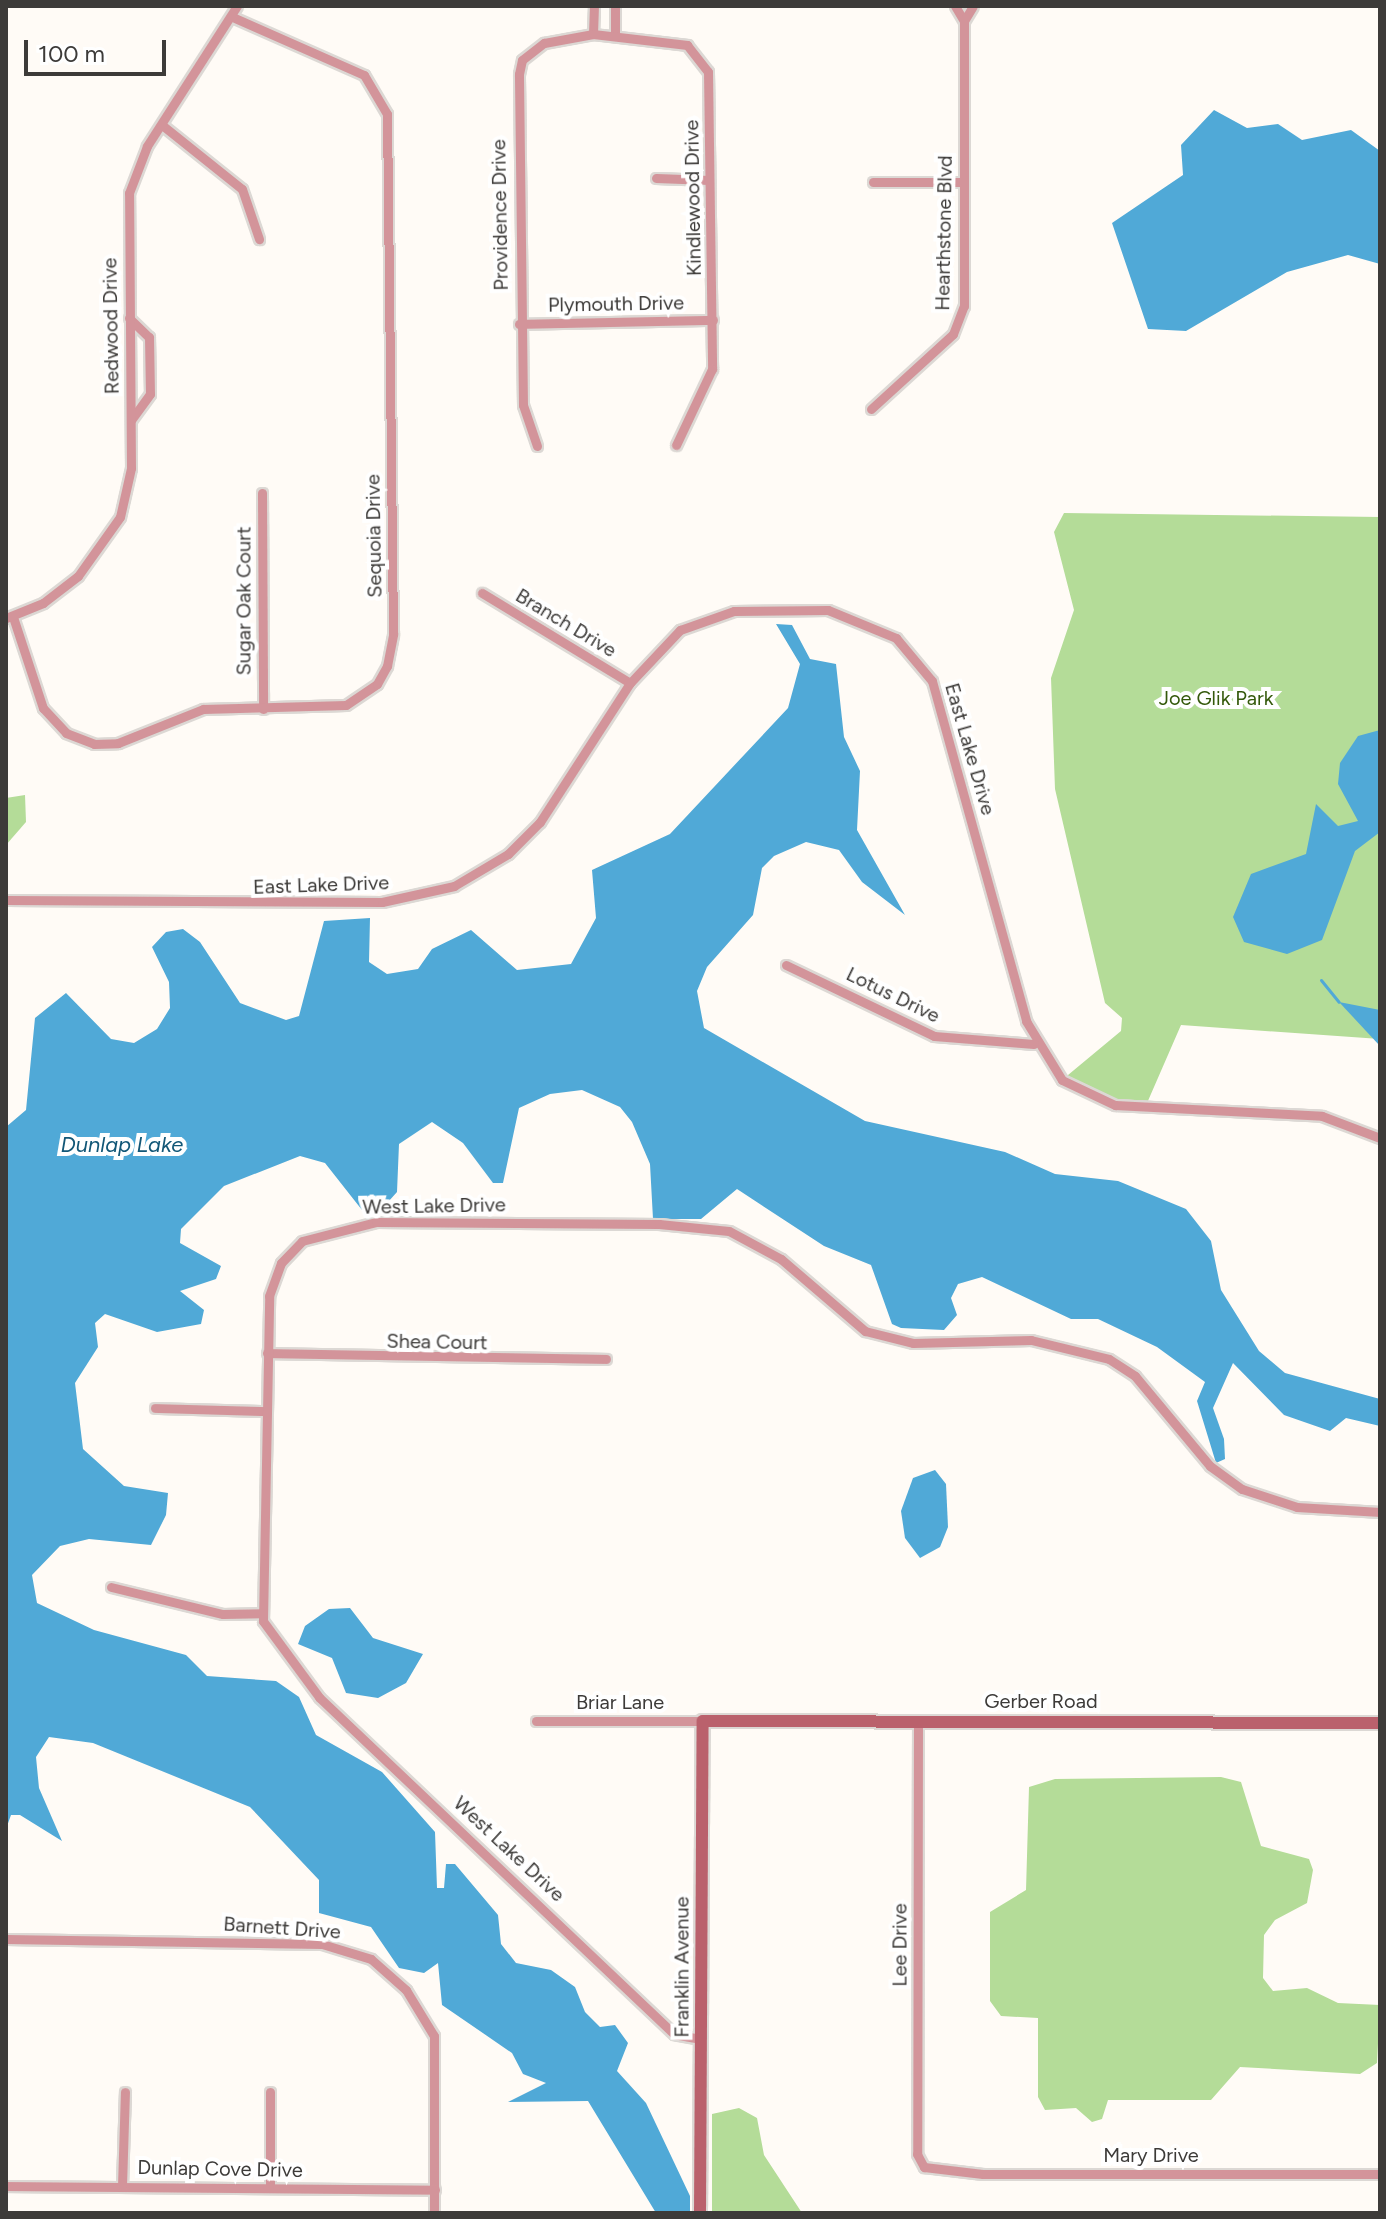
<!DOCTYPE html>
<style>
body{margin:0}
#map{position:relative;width:1386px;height:2219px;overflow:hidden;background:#fffbf6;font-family:Figtree,sans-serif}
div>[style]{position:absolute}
.green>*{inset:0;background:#b4dc98}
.water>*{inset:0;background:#50a9d7}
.stream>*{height:3px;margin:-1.5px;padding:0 1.5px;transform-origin:1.5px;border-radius:1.5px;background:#50a9d7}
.roads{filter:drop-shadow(2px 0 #dcd8d4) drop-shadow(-2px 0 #dcd8d4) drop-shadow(0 2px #dcd8d4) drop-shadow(0 -2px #dcd8d4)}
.street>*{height:9px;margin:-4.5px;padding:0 4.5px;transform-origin:4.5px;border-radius:4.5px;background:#d3949a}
.secondary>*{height:12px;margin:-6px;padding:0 6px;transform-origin:6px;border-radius:6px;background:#ba616c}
span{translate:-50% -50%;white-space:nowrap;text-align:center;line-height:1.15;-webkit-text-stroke:8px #fff;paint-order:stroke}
.street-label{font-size:20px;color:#3d3b39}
.park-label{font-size:20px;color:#34590b}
.water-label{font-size:22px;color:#125777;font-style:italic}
.frame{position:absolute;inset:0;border:8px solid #3d3b39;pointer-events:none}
.scale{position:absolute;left:24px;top:40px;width:142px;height:36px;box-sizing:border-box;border:4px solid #3d3b39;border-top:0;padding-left:10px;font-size:24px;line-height:28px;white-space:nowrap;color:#3d3b39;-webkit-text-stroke:6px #fff;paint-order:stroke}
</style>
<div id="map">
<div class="green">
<i style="clip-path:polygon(1064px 513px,1380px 517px,1380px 1039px,1181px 1025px,1144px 1110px,1062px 1080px,1121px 1031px,1122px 1018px,1105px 1003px,1055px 789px,1051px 678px,1074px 610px,1054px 532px)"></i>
<i style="clip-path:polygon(25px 795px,26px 822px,6px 845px,6px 798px)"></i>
<i style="clip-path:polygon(1221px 1777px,1241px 1782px,1261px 1846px,1309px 1859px,1313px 1870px,1307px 1903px,1275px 1920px,1264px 1935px,1263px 1978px,1273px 1991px,1307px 1988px,1338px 2003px,1380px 2005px,1377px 2063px,1360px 2074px,1240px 2067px,1211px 2100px,1108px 2100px,1102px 2119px,1092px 2122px,1076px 2108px,1045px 2110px,1038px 2097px,1038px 2018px,1001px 2016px,990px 2001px,990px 1912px,1026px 1890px,1029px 1787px,1055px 1779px)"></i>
<i style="clip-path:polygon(739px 2108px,757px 2118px,764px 2155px,802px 2213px,712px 2213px,712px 2114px)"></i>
</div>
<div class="water">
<i style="clip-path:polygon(1214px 110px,1247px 128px,1278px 124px,1302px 140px,1351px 130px,1380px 151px,1380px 264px,1348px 255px,1287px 272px,1186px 331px,1148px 329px,1112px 223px,1183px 175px,1181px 145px)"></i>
<i style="clip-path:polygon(776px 624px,792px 625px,810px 659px,836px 664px,844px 737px,860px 771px,857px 830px,905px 915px,862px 882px,839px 850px,806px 842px,774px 856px,762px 868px,753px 915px,707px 967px,697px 991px,704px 1028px,865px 1121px,1005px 1152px,1055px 1174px,1118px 1181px,1186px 1209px,1211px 1241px,1221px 1290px,1259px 1351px,1285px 1373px,1380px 1399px,1380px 1426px,1346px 1418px,1330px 1431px,1284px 1415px,1233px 1363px,1213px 1408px,1224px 1439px,1225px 1459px,1216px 1463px,1197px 1401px,1205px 1382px,1157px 1347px,1098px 1319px,1071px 1319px,982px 1277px,958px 1284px,951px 1298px,957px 1315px,944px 1330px,901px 1328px,892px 1324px,871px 1265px,824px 1246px,737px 1189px,701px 1219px,653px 1219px,650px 1164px,632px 1122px,620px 1107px,582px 1090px,550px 1094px,519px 1108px,503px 1183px,493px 1183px,463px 1143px,432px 1122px,399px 1144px,397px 1192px,388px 1202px,362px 1210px,325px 1163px,300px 1156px,224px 1186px,181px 1229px,180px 1243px,221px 1266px,216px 1279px,180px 1291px,204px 1310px,201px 1324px,157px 1332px,105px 1314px,95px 1323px,98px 1347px,75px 1383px,83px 1449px,124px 1486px,168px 1493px,166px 1515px,151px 1545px,89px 1539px,60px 1546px,32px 1575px,37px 1603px,94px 1630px,186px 1655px,207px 1676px,276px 1681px,299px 1697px,316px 1735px,382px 1772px,435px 1832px,437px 1888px,444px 1888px,446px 1864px,455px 1864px,498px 1915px,501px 1944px,516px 1963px,551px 1970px,575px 1987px,585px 2012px,600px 2027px,615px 2025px,628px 2043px,617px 2071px,646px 2103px,690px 2196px,690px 2213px,656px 2213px,588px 2101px,508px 2102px,546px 2083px,523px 2074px,512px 2053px,442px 2005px,438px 1963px,424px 1973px,399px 1968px,371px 1927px,319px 1913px,319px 1880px,250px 1807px,93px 1743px,49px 1737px,36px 1757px,39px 1788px,62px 1841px,20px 1815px,11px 1815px,6px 1829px,6px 1127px,26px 1110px,35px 1018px,66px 993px,111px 1039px,134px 1043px,157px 1029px,170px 1008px,169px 982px,152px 947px,166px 932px,183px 929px,200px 942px,240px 1003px,286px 1020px,299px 1016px,324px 921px,370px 918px,369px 962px,387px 974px,418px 969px,432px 949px,471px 930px,517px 970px,571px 964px,596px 918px,592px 870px,670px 834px,788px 708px,800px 664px)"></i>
<i style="clip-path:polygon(1380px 730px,1380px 832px,1355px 851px,1322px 940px,1287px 954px,1244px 942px,1233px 917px,1251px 874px,1306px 854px,1316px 804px,1338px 826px,1358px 821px,1338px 784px,1340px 763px,1358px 736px)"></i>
<i style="clip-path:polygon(1339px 1002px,1380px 1010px,1380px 1046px)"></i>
<i style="clip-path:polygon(935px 1470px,946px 1484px,948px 1527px,940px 1547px,920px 1558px,905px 1538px,901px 1511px,913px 1478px)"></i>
<i style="clip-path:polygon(350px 1608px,373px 1638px,423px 1654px,406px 1683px,378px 1698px,346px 1693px,332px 1658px,298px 1644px,305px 1626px,329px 1609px)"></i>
</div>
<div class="stream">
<i style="left:1321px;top:980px;width:28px;rotate:51deg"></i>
</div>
<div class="roads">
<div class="street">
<i style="left:955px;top:6px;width:17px;rotate:59deg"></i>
<i style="left:964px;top:21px;width:17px;rotate:-59deg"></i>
<i style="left:593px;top:34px;width:28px;rotate:-88deg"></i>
<i style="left:615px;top:36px;width:30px;rotate:-90deg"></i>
<i style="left:162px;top:125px;width:102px;rotate:38.7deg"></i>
<i style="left:242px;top:189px;width:53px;rotate:71.2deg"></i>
<i style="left:656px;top:178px;width:53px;rotate:2.2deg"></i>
<i style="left:873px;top:182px;width:91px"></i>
<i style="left:129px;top:318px;width:28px;rotate:44deg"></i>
<i style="left:149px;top:337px;width:57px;rotate:89deg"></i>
<i style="left:150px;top:394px;width:32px;rotate:126deg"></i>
<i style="left:519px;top:324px;width:194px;rotate:-1.2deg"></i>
<i style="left:871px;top:409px;width:111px;rotate:-42.4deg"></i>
<i style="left:953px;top:334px;width:30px;rotate:-69deg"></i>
<i style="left:964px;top:306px;width:285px;rotate:-90deg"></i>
<i style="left:537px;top:446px;width:43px;rotate:-108.9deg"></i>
<i style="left:523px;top:405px;width:331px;rotate:-90.7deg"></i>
<i style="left:519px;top:74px;width:14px;rotate:-78deg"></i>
<i style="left:522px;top:60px;width:28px;rotate:-38deg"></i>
<i style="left:544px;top:43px;width:50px;rotate:-10.4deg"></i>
<i style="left:593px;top:34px;width:95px;rotate:6.7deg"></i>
<i style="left:687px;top:45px;width:34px;rotate:52deg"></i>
<i style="left:708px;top:72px;width:297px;rotate:89.2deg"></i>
<i style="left:712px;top:369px;width:84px;rotate:115.3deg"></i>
<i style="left:262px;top:493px;width:216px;rotate:89.7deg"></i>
<i style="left:482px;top:593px;width:173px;rotate:31.3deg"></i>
<i style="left:13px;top:617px;width:96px;rotate:71.8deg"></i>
<i style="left:43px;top:708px;width:34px;rotate:47deg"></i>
<i style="left:66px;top:733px;width:30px;rotate:21deg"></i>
<i style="left:94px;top:744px;width:24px;rotate:-2deg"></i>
<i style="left:118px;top:743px;width:92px;rotate:-21.8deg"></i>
<i style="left:203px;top:709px;width:143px;rotate:-1.6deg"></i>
<i style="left:346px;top:705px;width:37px;rotate:-34deg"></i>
<i style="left:377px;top:684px;width:21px;rotate:-61deg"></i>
<i style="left:387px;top:666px;width:33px;rotate:-79deg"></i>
<i style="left:393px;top:634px;width:520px;rotate:-90.66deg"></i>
<i style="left:387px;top:114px;width:45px;rotate:-120.5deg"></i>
<i style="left:364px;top:75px;width:141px;rotate:-156.2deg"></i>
<i style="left:6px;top:618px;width:40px;rotate:-22deg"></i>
<i style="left:43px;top:603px;width:44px;rotate:-37.6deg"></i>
<i style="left:78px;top:576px;width:72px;rotate:-54.6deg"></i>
<i style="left:120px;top:517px;width:50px;rotate:-77.3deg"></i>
<i style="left:131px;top:468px;width:275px;rotate:-90.4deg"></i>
<i style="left:129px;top:193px;width:50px;rotate:-69deg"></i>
<i style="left:147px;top:146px;width:166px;rotate:-57.3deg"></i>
<i style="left:6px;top:900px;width:376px;rotate:0.3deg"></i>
<i style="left:382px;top:902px;width:74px;rotate:-12.5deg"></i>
<i style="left:454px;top:886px;width:63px;rotate:-30.7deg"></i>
<i style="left:508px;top:854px;width:45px;rotate:-45deg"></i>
<i style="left:540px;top:822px;width:166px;rotate:-57.1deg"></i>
<i style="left:630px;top:683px;width:73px;rotate:-46.7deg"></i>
<i style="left:680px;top:630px;width:57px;rotate:-19.4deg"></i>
<i style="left:734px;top:611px;width:94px;rotate:-0.6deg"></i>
<i style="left:828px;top:610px;width:74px;rotate:22.4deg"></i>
<i style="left:896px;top:638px;width:56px;rotate:50.1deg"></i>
<i style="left:932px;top:681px;width:353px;rotate:74.5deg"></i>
<i style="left:1026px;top:1021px;width:69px;rotate:58.6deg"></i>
<i style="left:1062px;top:1080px;width:59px;rotate:25.3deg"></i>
<i style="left:1115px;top:1105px;width:207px;rotate:3deg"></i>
<i style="left:1322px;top:1116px;width:62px;rotate:20.8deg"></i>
<i style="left:786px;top:965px;width:164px;rotate:25.6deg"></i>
<i style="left:934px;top:1036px;width:100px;rotate:4.6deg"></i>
<i style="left:267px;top:1353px;width:339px;rotate:1deg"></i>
<i style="left:155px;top:1408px;width:110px;rotate:1.6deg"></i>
<i style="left:111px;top:1587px;width:115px;rotate:13.6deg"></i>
<i style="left:223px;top:1614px;width:39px;rotate:-1deg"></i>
<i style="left:536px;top:1721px;width:167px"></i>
<i style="left:918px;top:1721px;width:433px;rotate:90.1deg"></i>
<i style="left:917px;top:2154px;width:15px;rotate:62deg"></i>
<i style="left:924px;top:2167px;width:59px;rotate:6.8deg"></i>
<i style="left:983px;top:2174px;width:397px"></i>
<i style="left:6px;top:1939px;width:316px;rotate:0.9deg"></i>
<i style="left:322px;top:1944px;width:51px;rotate:17deg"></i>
<i style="left:371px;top:1959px;width:47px;rotate:41.5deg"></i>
<i style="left:406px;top:1990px;width:54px;rotate:58.7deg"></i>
<i style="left:434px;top:2036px;width:177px;rotate:90deg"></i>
<i style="left:701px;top:2039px;width:27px;rotate:-170deg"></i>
<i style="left:674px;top:2034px;width:489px;rotate:-136.5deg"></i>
<i style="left:319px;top:1697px;width:94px;rotate:-126.4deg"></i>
<i style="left:263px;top:1621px;width:325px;rotate:-88.9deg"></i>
<i style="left:269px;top:1296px;width:35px;rotate:-70deg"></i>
<i style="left:281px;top:1263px;width:30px;rotate:-46deg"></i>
<i style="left:302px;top:1241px;width:76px;rotate:-14.4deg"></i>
<i style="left:376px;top:1222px;width:283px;rotate:0.4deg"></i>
<i style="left:659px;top:1224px;width:70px;rotate:5.7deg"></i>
<i style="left:729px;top:1231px;width:59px;rotate:28.3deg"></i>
<i style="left:781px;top:1259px;width:111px;rotate:40.6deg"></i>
<i style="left:865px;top:1331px;width:49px;rotate:14deg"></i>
<i style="left:913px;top:1343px;width:118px;rotate:-1.5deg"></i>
<i style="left:1031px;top:1340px;width:80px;rotate:13.7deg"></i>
<i style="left:1109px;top:1359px;width:31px;rotate:33deg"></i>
<i style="left:1135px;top:1376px;width:117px;rotate:50.2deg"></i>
<i style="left:1210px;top:1466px;width:39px;rotate:36deg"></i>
<i style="left:1242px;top:1489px;width:58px;rotate:18.1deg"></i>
<i style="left:1297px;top:1507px;width:83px;rotate:3.4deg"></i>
<i style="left:6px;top:2186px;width:429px;rotate:0.5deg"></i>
<i style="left:122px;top:2186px;width:94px;rotate:-88.2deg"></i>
<i style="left:270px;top:2187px;width:95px;rotate:-90deg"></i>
</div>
<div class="secondary">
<i style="left:700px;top:2213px;width:492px;rotate:-89.7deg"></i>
<i style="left:703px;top:1721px;width:677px;rotate:0.17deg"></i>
</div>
</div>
<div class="street-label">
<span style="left:693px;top:198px;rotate:-91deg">Kindlewood Drive</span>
<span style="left:500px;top:215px;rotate:-91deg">Providence Drive</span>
<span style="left:944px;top:233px;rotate:-89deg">Hearthstone Blvd</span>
<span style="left:616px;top:304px;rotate:-1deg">Plymouth Drive</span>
<span style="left:111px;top:326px;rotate:-91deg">Redwood Drive</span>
<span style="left:374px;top:536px;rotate:-91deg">Sequoia Drive</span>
<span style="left:244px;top:601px;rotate:-90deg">Sugar Oak Court</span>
<span style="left:566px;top:623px;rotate:31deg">Branch Drive</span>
<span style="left:970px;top:749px;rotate:74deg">East Lake Drive</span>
<span style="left:321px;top:885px;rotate:-2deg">East Lake Drive</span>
<span style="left:893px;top:995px;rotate:26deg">Lotus Drive</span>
<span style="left:434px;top:1206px;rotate:-1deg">West Lake Drive</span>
<span style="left:437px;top:1342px;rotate:1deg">Shea Court</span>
<span style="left:1041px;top:1701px">Gerber Road</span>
<span style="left:620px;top:1702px">Briar Lane</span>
<span style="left:509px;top:1849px;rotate:43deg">West Lake Drive</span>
<span style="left:282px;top:1928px;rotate:4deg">Barnett Drive</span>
<span style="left:900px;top:1945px;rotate:-90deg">Lee Drive</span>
<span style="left:682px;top:1967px;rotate:-90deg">Franklin Avenue</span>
<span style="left:1151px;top:2155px">Mary Drive</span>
<span style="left:220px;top:2169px;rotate:1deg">Dunlap Cove Drive</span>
</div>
<div class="park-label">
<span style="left:1216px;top:698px">Joe Glik Park</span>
</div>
<div class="water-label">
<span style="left:122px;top:1145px">Dunlap Lake</span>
</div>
<div class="frame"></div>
<div class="scale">100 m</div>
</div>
